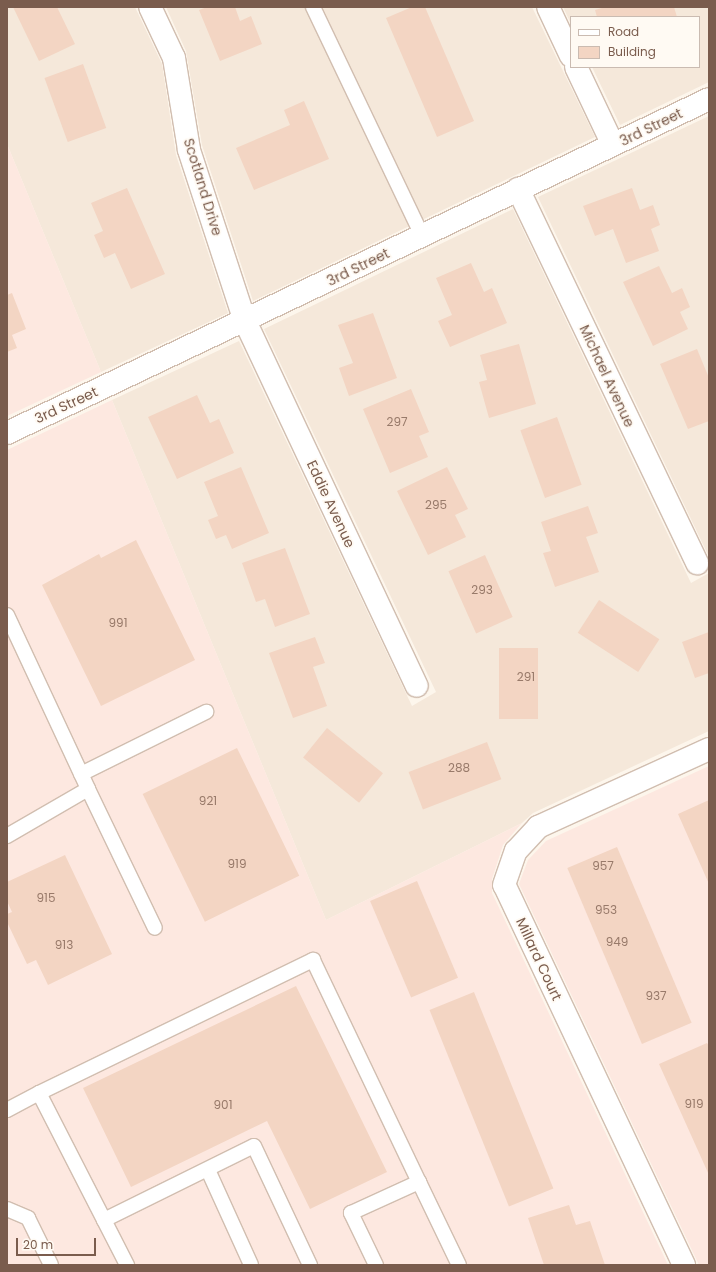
<!DOCTYPE html>
<style>
body{margin:0}
#map{position:relative;width:716px;height:1272px;overflow:hidden;background:#fdf6ec;font-family:Poppins,sans-serif}
div>[style]{position:absolute}
.residential>*{inset:0;background:#f5e8da}
.commercial>*{inset:0;background:#fde8e0}
.building>*{inset:0;background:#f3d5c3;transform-origin:0 0}
.roads{filter:drop-shadow(1px 0 #d1beb0) drop-shadow(-1px 0 #d1beb0) drop-shadow(0 1px #d1beb0) drop-shadow(0 -1px #d1beb0)}
.lane>*{height:14px;margin:-7px;padding:0 7px;transform-origin:7px;border-radius:7px;background:#fff}
.street>*{height:22px;margin:-11px;padding:0 11px;transform-origin:11px;border-radius:11px;background:#fff}
.secondary>*{height:22px;margin:-11px;padding:0 11px;transform-origin:11px;border-radius:11px;background:#fff}
span{translate:-50% -50%;white-space:nowrap;text-align:center;line-height:1.15;-webkit-text-stroke:3.5px #fffaf3;paint-order:stroke}
.number-label{font-size:12px;color:#987a6a}
.number-label span{-webkit-text-stroke-width:0}
.street-label{font-size:14px;color:#7a5c4d}
.frame{position:absolute;inset:0;border:8px solid #7a5c4d;pointer-events:none}
.legend{position:absolute;left:570px;top:16px;width:130px;height:52px;box-sizing:border-box;background:#fffaf3;border:1px solid #cabbb1;margin:0;padding:5px 7px;list-style:none;font-size:12px;color:#7a5c4d}
.legend li{display:flex;align-items:center;gap:8px;height:20px}
.legend b{width:20px;border:1px solid #cabbb1}
.scale{position:absolute;left:16px;top:1238px;width:80px;height:18px;box-sizing:border-box;border:2px solid #7a5c4d;border-top:0;padding-left:5px;font-size:12px;line-height:14px;white-space:nowrap;color:#7a5c4d;-webkit-text-stroke:3px #fffaf3;paint-order:stroke}
</style>
<div id="map">
<div class="residential">
<i style="clip-path:polygon(7px 7px,135px 7px,162px 64px,176px 155px,228px 313px,101px 372px,7px 144px)"></i>
<i style="clip-path:polygon(166px 7px,532px 7px,595px 137px,253px 301px,202px 145px,186px 51px)"></i>
<i style="clip-path:polygon(563px 7px,709px 7px,709px 82px,620px 125px,592px 67px,699px 67px,699px 17px,571px 17px,571px 24px)"></i>
<i style="clip-path:polygon(709px 116px,709px 557px,538px 197px)"></i>
<i style="clip-path:polygon(513px 209px,691px 583px,709px 573px,709px 731px,533px 813px,522px 823px,326px 920px,112px 400px,239px 341px,412px 706px,436px 692px,264px 329px)"></i>
</div>
<div class="commercial">
<i style="clip-path:polygon(7px 144px,101px 372px,7px 416px)"></i>
<i style="clip-path:polygon(112px 400px,326px 920px,522px 823px,503px 845px,492px 879px,492px 893px,668px 1265px,7px 1265px,7px 450px)"></i>
<i style="clip-path:polygon(709px 766px,709px 1265px,699px 1265px,519px 884px,528px 860px,546px 841px)"></i>
</div>
<div class="building">
<i style="clip-path:polygon(13px 7px,57px 7px,75px 44px,39px 61px)"></i>
<i style="clip-path:polygon(207px 7px,235px 7px,240px 21px,251px 16px,262px 44px,220px 61px,199px 10px)"></i>
<i style="clip-path:polygon(412px 7px,425px 7px,474px 121px,437px 137px,386px 18px)"></i>
<i style="clip-path:polygon(605px 7px,674px 7px,677px 17px,597px 17px,595px 10px)"></i>
<i style="left:83px;top:64px;width:68px;height:41px;rotate:70deg"></i>
<i style="clip-path:polygon(304px 101px,329px 159px,254px 190px,236px 148px,290px 125px,284px 110px)"></i>
<i style="clip-path:polygon(127px 188px,165px 274px,131px 289px,115px 253px,104px 258px,94px 235px,103px 231px,91px 203px)"></i>
<i style="clip-path:polygon(632px 188px,640px 210px,653px 205px,660px 225px,651px 229px,659px 251px,626px 263px,613px 229px,595px 236px,583px 206px)"></i>
<i style="clip-path:polygon(471px 263px,484px 292px,492px 288px,507px 323px,450px 347px,438px 321px,452px 315px,436px 278px)"></i>
<i style="clip-path:polygon(659px 266px,672px 293px,682px 288px,690px 307px,680px 312px,688px 329px,653px 346px,623px 282px)"></i>
<i style="clip-path:polygon(12px 293px,26px 329px,12px 335px,17px 348px,7px 352px,7px 295px)"></i>
<i style="clip-path:polygon(373px 313px,397px 378px,349px 396px,339px 368px,353px 363px,338px 325px)"></i>
<i style="clip-path:polygon(519px 344px,536px 404px,489px 418px,479px 382px,487px 380px,480px 355px)"></i>
<i style="clip-path:polygon(697px 349px,709px 378px,709px 421px,688px 429px,660px 364px)"></i>
<i style="clip-path:polygon(411px 389px,429px 432px,419px 436px,428px 457px,390px 473px,363px 409px)"></i>
<i style="clip-path:polygon(197px 395px,210px 423px,219px 419px,234px 453px,177px 479px,148px 417px)"></i>
<i style="left:557px;top:417px;width:72px;height:39px;rotate:70deg"></i>
<i style="clip-path:polygon(241px 467px,269px 533px,232px 549px,226px 535px,216px 539px,208px 520px,218px 516px,204px 482px)"></i>
<i style="clip-path:polygon(447px 467px,468px 509px,455px 515px,466px 537px,428px 555px,397px 491px)"></i>
<i style="clip-path:polygon(588px 506px,598px 533px,586px 537px,599px 572px,555px 587px,543px 553px,551px 551px,541px 522px)"></i>
<i style="clip-path:polygon(136px 540px,195px 660px,101px 706px,42px 585px,99px 554px,101px 558px)"></i>
<i style="clip-path:polygon(285px 548px,310px 614px,275px 627px,265px 599px,256px 602px,242px 563px)"></i>
<i style="left:485px;top:555px;width:68px;height:40px;rotate:66deg"></i>
<i style="left:599px;top:600px;width:72px;height:39px;rotate:33deg"></i>
<i style="clip-path:polygon(709px 632px,709px 673px,695px 678px,682px 642px)"></i>
<i style="clip-path:polygon(315px 637px,325px 663px,313px 667px,327px 706px,293px 718px,269px 653px)"></i>
<i style="left:499px;top:648px;width:39px;height:71px"></i>
<i style="left:327px;top:728px;width:72px;height:38px;rotate:39deg"></i>
<i style="left:487px;top:742px;width:40px;height:84px;rotate:69deg"></i>
<i style="left:237px;top:748px;width:142px;height:105px;rotate:64deg"></i>
<i style="clip-path:polygon(709px 800px,709px 884px,678px 814px)"></i>
<i style="left:617px;top:847px;width:191px;height:54px;rotate:67deg"></i>
<i style="clip-path:polygon(65px 855px,112px 954px,48px 985px,36px 960px,27px 964px,7px 922px,7px 914px,12px 912px,7px 901px,7px 882px)"></i>
<i style="left:417px;top:881px;width:105px;height:51px;rotate:67deg"></i>
<i style="clip-path:polygon(296px 986px,387px 1172px,310px 1209px,267px 1121px,131px 1187px,83px 1088px)"></i>
<i style="left:474px;top:992px;width:212px;height:48px;rotate:68deg"></i>
<i style="clip-path:polygon(707px 1043px,709px 1046px,709px 1175px,659px 1064px)"></i>
<i style="clip-path:polygon(569px 1205px,576px 1225px,590px 1221px,605px 1265px,544px 1265px,528px 1218px)"></i>
</div>
<div class="roads">
<div class="lane">
<i style="left:313px;top:7px;width:254px;rotate:64.5deg"></i>
<i style="left:7px;top:615px;width:192px;rotate:65deg"></i>
<i style="left:88px;top:789px;width:94px;rotate:149.9deg"></i>
<i style="left:81px;top:774px;width:140px;rotate:-26.4deg"></i>
<i style="left:88px;top:789px;width:154px;rotate:64.3deg"></i>
<i style="left:39px;top:1093px;width:305px;rotate:-25.9deg"></i>
<i style="left:313px;top:960px;width:246px;rotate:64.5deg"></i>
<i style="left:7px;top:1110px;width:36px;rotate:-28deg"></i>
<i style="left:39px;top:1093px;width:143px;rotate:62.9deg"></i>
<i style="left:104px;top:1220px;width:167px;rotate:-26.3deg"></i>
<i style="left:254px;top:1146px;width:132px;rotate:64.8deg"></i>
<i style="left:208px;top:1170px;width:104px;rotate:65.6deg"></i>
<i style="left:7px;top:1209px;width:23px;rotate:23deg"></i>
<i style="left:28px;top:1218px;width:52px;rotate:63.9deg"></i>
<i style="left:104px;top:1220px;width:51px;rotate:62.9deg"></i>
<i style="left:376px;top:1265px;width:58px;rotate:-115.7deg"></i>
<i style="left:351px;top:1213px;width:75px;rotate:-24.5deg"></i>
<i style="left:419px;top:1182px;width:92px;rotate:64.3deg"></i>
</div>
<div class="street">
<i style="left:150px;top:7px;width:56px;rotate:64.8deg"></i>
<i style="left:174px;top:58px;width:93px;rotate:80.7deg"></i>
<i style="left:189px;top:150px;width:180px;rotate:71.9deg"></i>
<i style="left:245px;top:321px;width:403px;rotate:64.8deg"></i>
<i style="left:548px;top:7px;width:54px;rotate:64.9deg"></i>
<i style="left:576px;top:67px;width:86px;rotate:64.6deg"></i>
<i style="left:518px;top:189px;width:415px;rotate:64.4deg"></i>
<i style="left:684px;top:1265px;width:420px;rotate:-115.3deg"></i>
<i style="left:504px;top:885px;width:36px;rotate:-71deg"></i>
<i style="left:516px;top:851px;width:33px;rotate:-47deg"></i>
<i style="left:538px;top:827px;width:188px;rotate:-24.5deg"></i>
</div>
<div class="secondary">
<i style="left:7px;top:433px;width:777px;rotate:-25.44deg"></i>
</div>
</div>
<div class="number-label">
<span style="left:397px;top:422px">297</span>
<span style="left:436px;top:505px">295</span>
<span style="left:482px;top:590px">293</span>
<span style="left:118px;top:623px">991</span>
<span style="left:526px;top:677px">291</span>
<span style="left:459px;top:768px">288</span>
<span style="left:208px;top:801px">921</span>
<span style="left:237px;top:864px">919</span>
<span style="left:603px;top:866px">957</span>
<span style="left:46px;top:898px">915</span>
<span style="left:606px;top:910px">953</span>
<span style="left:617px;top:942px">949</span>
<span style="left:64px;top:945px">913</span>
<span style="left:656px;top:996px">937</span>
<span style="left:694px;top:1104px">919</span>
<span style="left:223px;top:1105px">901</span>
</div>
<div class="street-label">
<span style="left:651px;top:127px;rotate:-26deg">3rd Street</span>
<span style="left:203px;top:187px;rotate:73deg">Scotland Drive</span>
<span style="left:358px;top:267px;rotate:-26deg">3rd Street</span>
<span style="left:607px;top:376px;rotate:65deg">Michael Avenue</span>
<span style="left:66px;top:405px;rotate:-25deg">3rd Street</span>
<span style="left:331px;top:504px;rotate:65deg">Eddie Avenue</span>
<span style="left:539px;top:959px;rotate:65deg">Millard Court</span>
</div>
<div class="frame"></div>
<ul class="legend">
<li><b style="height:5px;background:#fff"></b>Road</li>
<li><b style="height:11px;background:#f3d5c3"></b>Building</li>
</ul>
<div class="scale">20 m</div>
</div>
